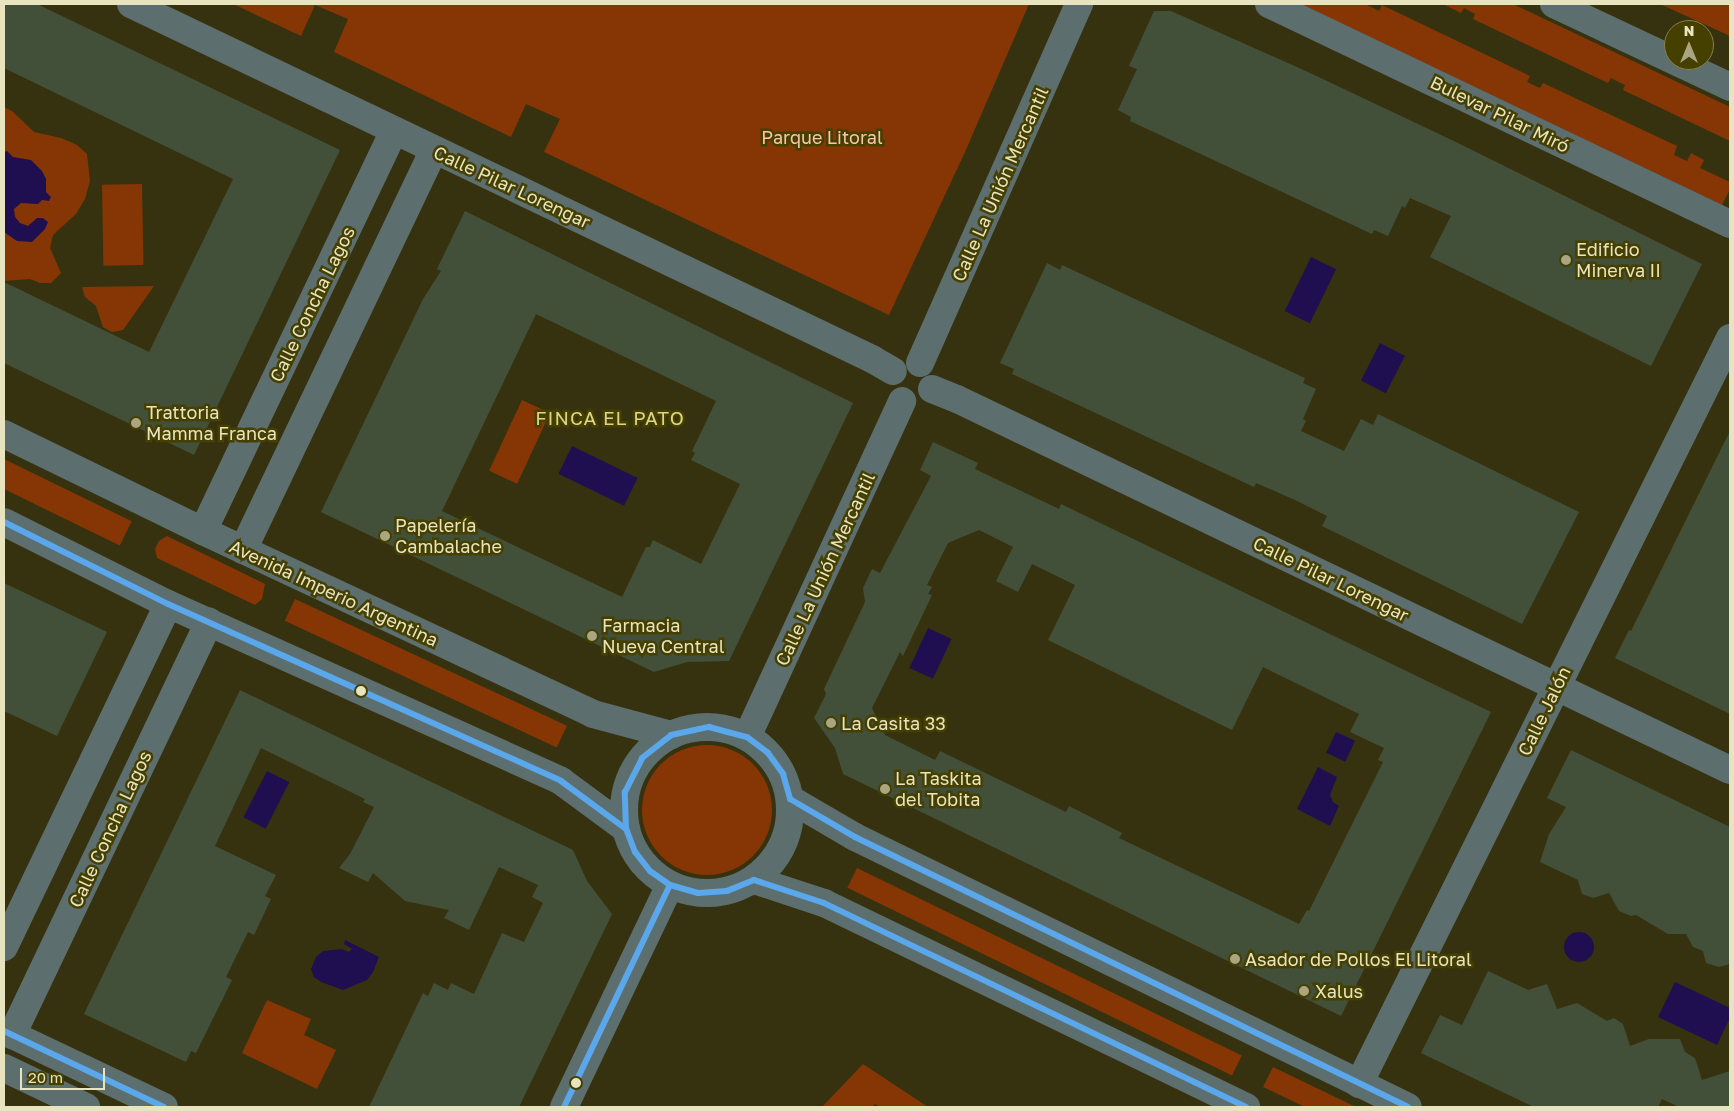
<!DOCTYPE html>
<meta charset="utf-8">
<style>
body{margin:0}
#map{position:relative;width:1734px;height:1111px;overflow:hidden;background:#36320f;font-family:"Golos Text",sans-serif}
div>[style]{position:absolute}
.green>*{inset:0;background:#863605;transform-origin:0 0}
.round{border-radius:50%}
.water>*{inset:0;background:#1f0f51;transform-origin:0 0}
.building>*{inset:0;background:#435039}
.minor>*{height:28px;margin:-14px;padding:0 14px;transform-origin:14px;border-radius:14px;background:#5d6e6f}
.tertiary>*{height:28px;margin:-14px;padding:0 14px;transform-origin:14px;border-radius:14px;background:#5d6e6f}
.tertiary>.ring{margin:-14px;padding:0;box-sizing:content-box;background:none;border:28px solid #5d6e6f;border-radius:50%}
.bus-1>*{height:6px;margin:-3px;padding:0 3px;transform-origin:3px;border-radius:3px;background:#5aa8eb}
.dots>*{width:14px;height:14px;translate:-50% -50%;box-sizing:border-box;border:2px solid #453f00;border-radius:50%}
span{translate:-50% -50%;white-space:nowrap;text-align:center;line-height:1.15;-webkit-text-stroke:5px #453f00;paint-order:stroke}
.street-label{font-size:18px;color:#e8e4c0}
.park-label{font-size:18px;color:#fdc4ac}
.poi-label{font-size:18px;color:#e8e4c0}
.left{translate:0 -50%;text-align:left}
.neighbourhood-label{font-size:19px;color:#ddd589;letter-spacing:1px}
.frame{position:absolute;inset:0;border:5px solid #e8e4c0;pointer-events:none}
.north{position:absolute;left:1664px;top:20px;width:50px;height:50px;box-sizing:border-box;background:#453f00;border:1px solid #86814d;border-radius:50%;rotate:0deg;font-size:14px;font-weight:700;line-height:20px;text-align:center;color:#e8e4c0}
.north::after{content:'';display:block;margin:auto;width:18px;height:22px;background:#aaa682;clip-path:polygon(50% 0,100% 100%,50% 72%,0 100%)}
.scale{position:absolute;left:20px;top:1068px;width:85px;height:22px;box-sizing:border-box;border:2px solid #e8e4c0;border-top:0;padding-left:6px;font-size:15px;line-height:18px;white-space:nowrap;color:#e8e4c0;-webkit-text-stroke:4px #453f00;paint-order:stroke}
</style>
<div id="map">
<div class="green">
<i style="clip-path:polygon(233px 4px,1029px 4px,965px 152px,889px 315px,544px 152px,560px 119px,526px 104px,511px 137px,334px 52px,348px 19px,315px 5px,301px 36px)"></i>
<i style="clip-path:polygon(1301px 4px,1365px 4px,1379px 11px,1382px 5px,1530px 76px,1527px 82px,1540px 88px,1543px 83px,1677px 146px,1674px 155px,1687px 161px,1691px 153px,1704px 160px,1700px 168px,1730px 182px,1730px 189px,1722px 205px)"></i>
<i style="clip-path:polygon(1443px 4px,1513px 4px,1730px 107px,1730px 141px,1623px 90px,1625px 85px,1611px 78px,1608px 83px,1473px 19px,1475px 14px,1464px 8px,1461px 13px)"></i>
<i style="clip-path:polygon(1660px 4px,1730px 4px,1730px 36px)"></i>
<i style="clip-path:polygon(4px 107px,12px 111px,34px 132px,61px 138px,77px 145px,87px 154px,90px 181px,85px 199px,76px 214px,53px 235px,50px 248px,61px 273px,51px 283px,40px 283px,30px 279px,4px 281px)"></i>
<i style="left:142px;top:184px;width:81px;height:40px;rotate:89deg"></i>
<i style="clip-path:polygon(154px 286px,123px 330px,112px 332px,103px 327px,96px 306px,85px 297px,82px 287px)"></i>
<i style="left:522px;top:400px;width:31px;height:78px;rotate:25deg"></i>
<i style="left:4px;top:459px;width:142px;height:27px;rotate:26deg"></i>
<i style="clip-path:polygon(167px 536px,265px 584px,262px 599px,255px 605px,157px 558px,155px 549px,159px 541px)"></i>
<i style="left:295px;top:599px;width:300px;height:24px;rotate:25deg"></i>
<i class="round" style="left:642px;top:745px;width:130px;height:130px"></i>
<i style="left:857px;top:868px;width:428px;height:22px;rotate:26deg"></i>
<i style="clip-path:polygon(267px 1000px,311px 1019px,304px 1035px,336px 1050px,317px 1089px,242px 1053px)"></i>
<i style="clip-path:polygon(863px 1064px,928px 1107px,881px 1107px,875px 1104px,872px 1107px,822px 1107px)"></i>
<i style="clip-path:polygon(1273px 1067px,1356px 1107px,1305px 1107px,1263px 1087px)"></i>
</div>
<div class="water">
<i style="clip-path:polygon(7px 151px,13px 157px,31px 160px,42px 171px,46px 179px,46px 192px,51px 197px,49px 201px,42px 200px,38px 204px,21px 203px,14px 209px,15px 217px,20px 223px,28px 226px,37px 218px,43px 218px,48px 222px,45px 229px,32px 242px,17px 241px,4px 232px,4px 152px)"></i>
<i style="left:1311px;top:257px;width:28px;height:60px;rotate:26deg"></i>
<i style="left:1380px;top:343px;width:28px;height:42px;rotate:27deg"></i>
<i style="left:572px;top:446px;width:73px;height:31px;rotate:26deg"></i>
<i style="left:928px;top:628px;width:26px;height:44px;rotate:25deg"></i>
<i style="left:1336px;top:732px;width:21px;height:23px;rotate:25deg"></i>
<i style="clip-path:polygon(1318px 767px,1337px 777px,1330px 795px,1333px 802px,1339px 806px,1330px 826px,1297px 809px)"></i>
<i style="left:267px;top:771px;width:25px;height:52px;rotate:27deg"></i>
<i class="round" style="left:1564px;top:932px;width:30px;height:30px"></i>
<i style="clip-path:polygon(345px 940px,379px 957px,373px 972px,367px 980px,343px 990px,321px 982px,314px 977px,311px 969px,316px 957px,323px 951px,342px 949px,349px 952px,352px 949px,344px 944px)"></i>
<i style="clip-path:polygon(1675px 982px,1730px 1008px,1730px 1018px,1717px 1045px,1658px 1017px)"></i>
</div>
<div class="building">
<i style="clip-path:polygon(4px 4px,37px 4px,340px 150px,194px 455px,4px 363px,4px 282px,149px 352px,233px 179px,4px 68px)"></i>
<i style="clip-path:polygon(1154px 11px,1171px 11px,1308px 72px,1458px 143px,1702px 264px,1651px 366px,1430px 257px,1451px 216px,1410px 198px,1405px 208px,1402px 206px,1388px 236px,1374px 230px,1372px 234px,1130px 121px,1131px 117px,1118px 110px,1137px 69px,1129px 66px)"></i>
<i style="clip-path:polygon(evenodd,465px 211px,853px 403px,729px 661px,687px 662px,654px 672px,321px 512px,423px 299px,441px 271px,437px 269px,465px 211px,536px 314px,716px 401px,692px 451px,695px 453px,691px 460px,740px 484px,701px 564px,653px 540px,650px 547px,646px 547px,622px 597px,442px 511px,536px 314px)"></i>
<i style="clip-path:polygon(1047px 263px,1060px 270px,1062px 265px,1305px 378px,1303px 383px,1316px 389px,1303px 419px,1306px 421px,1301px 431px,1344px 451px,1361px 419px,1373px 425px,1378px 414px,1579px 512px,1522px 624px,1322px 526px,1327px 516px,1295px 500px,1256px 483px,1254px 487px,1012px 374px,1014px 369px,1000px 363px)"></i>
<i style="clip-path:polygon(1730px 431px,1730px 714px,1615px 658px,1629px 630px,1631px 631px)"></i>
<i style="clip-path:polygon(evenodd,933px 442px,978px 463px,975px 469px,1059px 509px,1061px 504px,1491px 712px,1341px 1016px,843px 774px,835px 748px,814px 718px,826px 694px,824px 689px,865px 602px,863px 588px,872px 569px,880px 573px,931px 476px,920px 470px,933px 442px,979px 530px,1013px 547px,996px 581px,1018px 592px,1032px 564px,1075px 585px,1048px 640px,1232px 730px,1263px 667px,1359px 714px,1350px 732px,1384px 748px,1378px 760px,1383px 762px,1309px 911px,1307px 910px,1299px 924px,1119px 838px,1122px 833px,1069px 806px,1066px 812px,940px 751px,935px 760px,885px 735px,872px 708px,900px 652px,903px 656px,932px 595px,928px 594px,932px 587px,927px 585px,948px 543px,979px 530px)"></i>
<i style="clip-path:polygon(4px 583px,107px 632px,57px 736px,4px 711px)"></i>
<i style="clip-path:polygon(240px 690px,573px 850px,587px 881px,612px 914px,519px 1107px,369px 1107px,423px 993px,428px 996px,434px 983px,448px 990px,451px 983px,474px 994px,502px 933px,524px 942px,543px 903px,532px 897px,538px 885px,499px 867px,469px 930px,444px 918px,449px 910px,405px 901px,373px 873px,368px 882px,339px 868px,350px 854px,374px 807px,363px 802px,365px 799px,261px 748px,215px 846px,276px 875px,265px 896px,271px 899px,254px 935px,248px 932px,226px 977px,232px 980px,196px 1053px,191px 1051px,186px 1062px,84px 1014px)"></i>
<i style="clip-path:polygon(1571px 750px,1730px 827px,1730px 964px,1719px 967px,1706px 963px,1703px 951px,1693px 947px,1686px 934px,1668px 934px,1636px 915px,1631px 916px,1619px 911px,1609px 893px,1593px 898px,1582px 894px,1578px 880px,1540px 862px,1549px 834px,1566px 807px,1547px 798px)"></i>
<i style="clip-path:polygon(1488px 971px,1528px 990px,1547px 984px,1557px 1009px,1577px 1003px,1607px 1021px,1614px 1018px,1623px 1024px,1630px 1046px,1649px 1039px,1680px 1039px,1685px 1052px,1695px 1058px,1702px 1080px,1730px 1071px,1730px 1107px,1679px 1107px,1662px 1099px,1658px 1107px,1534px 1107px,1421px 1053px,1440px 1015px,1462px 1025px)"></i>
</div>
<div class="minor">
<i style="left:131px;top:4px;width:822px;rotate:25.6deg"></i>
<i style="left:872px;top:359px;width:24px;rotate:30deg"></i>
<i style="left:1269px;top:4px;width:511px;rotate:25.51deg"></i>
<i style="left:1554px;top:4px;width:195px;rotate:25.2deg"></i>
<i style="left:932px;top:389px;width:27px;rotate:22deg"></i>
<i style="left:957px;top:399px;width:857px;rotate:25.64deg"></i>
<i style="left:203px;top:531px;width:443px;rotate:-64.5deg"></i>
<i style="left:243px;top:550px;width:443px;rotate:-64.5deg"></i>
<i style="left:4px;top:947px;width:380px;rotate:-64.4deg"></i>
<i style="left:4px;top:1031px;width:177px;rotate:25.4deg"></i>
<i style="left:12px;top:1035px;width:458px;rotate:-64.5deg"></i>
<i style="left:4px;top:1068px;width:91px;rotate:25.4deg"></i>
<i style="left:1359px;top:1084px;width:833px;rotate:-63.56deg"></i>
<i style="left:564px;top:1107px;width:246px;rotate:-64.5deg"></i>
</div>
<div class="tertiary">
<i style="left:920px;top:363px;width:393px;rotate:-66.1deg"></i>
<i style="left:4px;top:434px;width:221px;rotate:26deg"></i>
<i style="left:203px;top:531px;width:431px;rotate:25.1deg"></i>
<i style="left:593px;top:714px;width:81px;rotate:15.1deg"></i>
<i style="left:4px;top:522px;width:183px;rotate:26.6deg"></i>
<i style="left:168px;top:604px;width:431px;rotate:24.2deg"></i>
<i style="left:561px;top:781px;width:81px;rotate:36.4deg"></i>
<i class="ring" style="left:624px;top:727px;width:138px;height:138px"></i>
<i style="left:747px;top:737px;width:370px;rotate:-65.2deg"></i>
<i style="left:790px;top:799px;width:75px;rotate:30.3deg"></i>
<i style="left:855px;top:837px;width:615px;rotate:26.02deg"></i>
<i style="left:754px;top:880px;width:74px;rotate:18.2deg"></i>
<i style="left:824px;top:903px;width:469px;rotate:25.8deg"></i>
</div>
<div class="bus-1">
<i style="left:4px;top:522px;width:183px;rotate:26.6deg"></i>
<i style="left:168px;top:604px;width:431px;rotate:24.2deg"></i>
<i style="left:561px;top:781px;width:81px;rotate:36.4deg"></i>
<i style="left:4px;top:1031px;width:177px;rotate:25.4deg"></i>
<i style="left:564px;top:1107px;width:246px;rotate:-64.5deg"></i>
<i style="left:1246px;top:1107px;width:469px;rotate:-154.2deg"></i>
<i style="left:824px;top:903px;width:74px;rotate:-161.8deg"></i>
<i style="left:754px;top:880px;width:29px;rotate:158deg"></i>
<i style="left:727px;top:891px;width:29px;rotate:176deg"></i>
<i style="left:698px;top:893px;width:29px;rotate:-164deg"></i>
<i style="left:670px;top:885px;width:24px;rotate:-145deg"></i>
<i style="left:650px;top:871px;width:24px;rotate:-128deg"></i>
<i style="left:635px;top:852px;width:25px;rotate:-111deg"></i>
<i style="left:626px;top:829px;width:37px;rotate:-92deg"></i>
<i style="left:625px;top:792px;width:38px;rotate:-63deg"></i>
<i style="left:642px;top:758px;width:37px;rotate:-38deg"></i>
<i style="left:671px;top:735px;width:39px;rotate:-12deg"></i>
<i style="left:709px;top:727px;width:39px;rotate:15deg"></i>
<i style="left:747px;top:737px;width:26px;rotate:37deg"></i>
<i style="left:768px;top:753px;width:26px;rotate:54deg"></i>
<i style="left:783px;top:774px;width:26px;rotate:74deg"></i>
<i style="left:790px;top:799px;width:75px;rotate:30.3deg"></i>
<i style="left:855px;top:837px;width:615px;rotate:26.02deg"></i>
</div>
<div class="dots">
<i style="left:1566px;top:260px;background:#aaa682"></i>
<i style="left:136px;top:423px;background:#aaa682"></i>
<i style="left:385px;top:536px;background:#aaa682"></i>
<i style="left:592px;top:636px;background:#aaa682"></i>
<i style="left:361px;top:691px;background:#e8e4c0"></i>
<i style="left:831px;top:723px;background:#aaa682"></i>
<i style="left:885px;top:789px;background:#aaa682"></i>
<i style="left:1235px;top:959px;background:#aaa682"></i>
<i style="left:1304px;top:991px;background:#aaa682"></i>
<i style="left:576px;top:1083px;background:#e8e4c0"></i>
</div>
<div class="street-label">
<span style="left:1500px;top:114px;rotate:26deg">Bulevar Pilar Miró</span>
<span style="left:1000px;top:184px;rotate:-66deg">Calle La Unión Mercantil</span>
<span style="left:512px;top:187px;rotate:25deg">Calle Pilar Lorengar</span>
<span style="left:312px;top:304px;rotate:-64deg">Calle Concha Lagos</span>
<span style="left:825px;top:569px;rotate:-65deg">Calle La Unión Mercantil</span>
<span style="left:1331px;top:579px;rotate:26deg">Calle Pilar Lorengar</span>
<span style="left:334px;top:593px;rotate:25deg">Avenida Imperio Argentina</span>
<span style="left:1544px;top:711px;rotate:-64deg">Calle Jalón</span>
<span style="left:110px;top:829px;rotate:-65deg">Calle Concha Lagos</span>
</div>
<div class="park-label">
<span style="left:822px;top:137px">Parque Litoral</span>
</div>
<div class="poi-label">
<span class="left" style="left:1576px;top:260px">Edificio<br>Minerva II</span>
<span class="left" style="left:146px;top:423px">Trattoria<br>Mamma Franca</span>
<span class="left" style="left:395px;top:536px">Papelería<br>Cambalache</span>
<span class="left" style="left:602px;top:636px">Farmacia<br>Nueva Central</span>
<span class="left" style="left:841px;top:723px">La Casita 33</span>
<span class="left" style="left:895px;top:789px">La Taskita<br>del Tobita</span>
<span class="left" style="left:1245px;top:959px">Asador de Pollos El Litoral</span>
<span class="left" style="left:1315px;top:991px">Xalus</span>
</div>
<div class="neighbourhood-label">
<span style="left:610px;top:418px">FINCA EL PATO</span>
</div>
<div class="frame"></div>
<div class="north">N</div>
<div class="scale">20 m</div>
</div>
